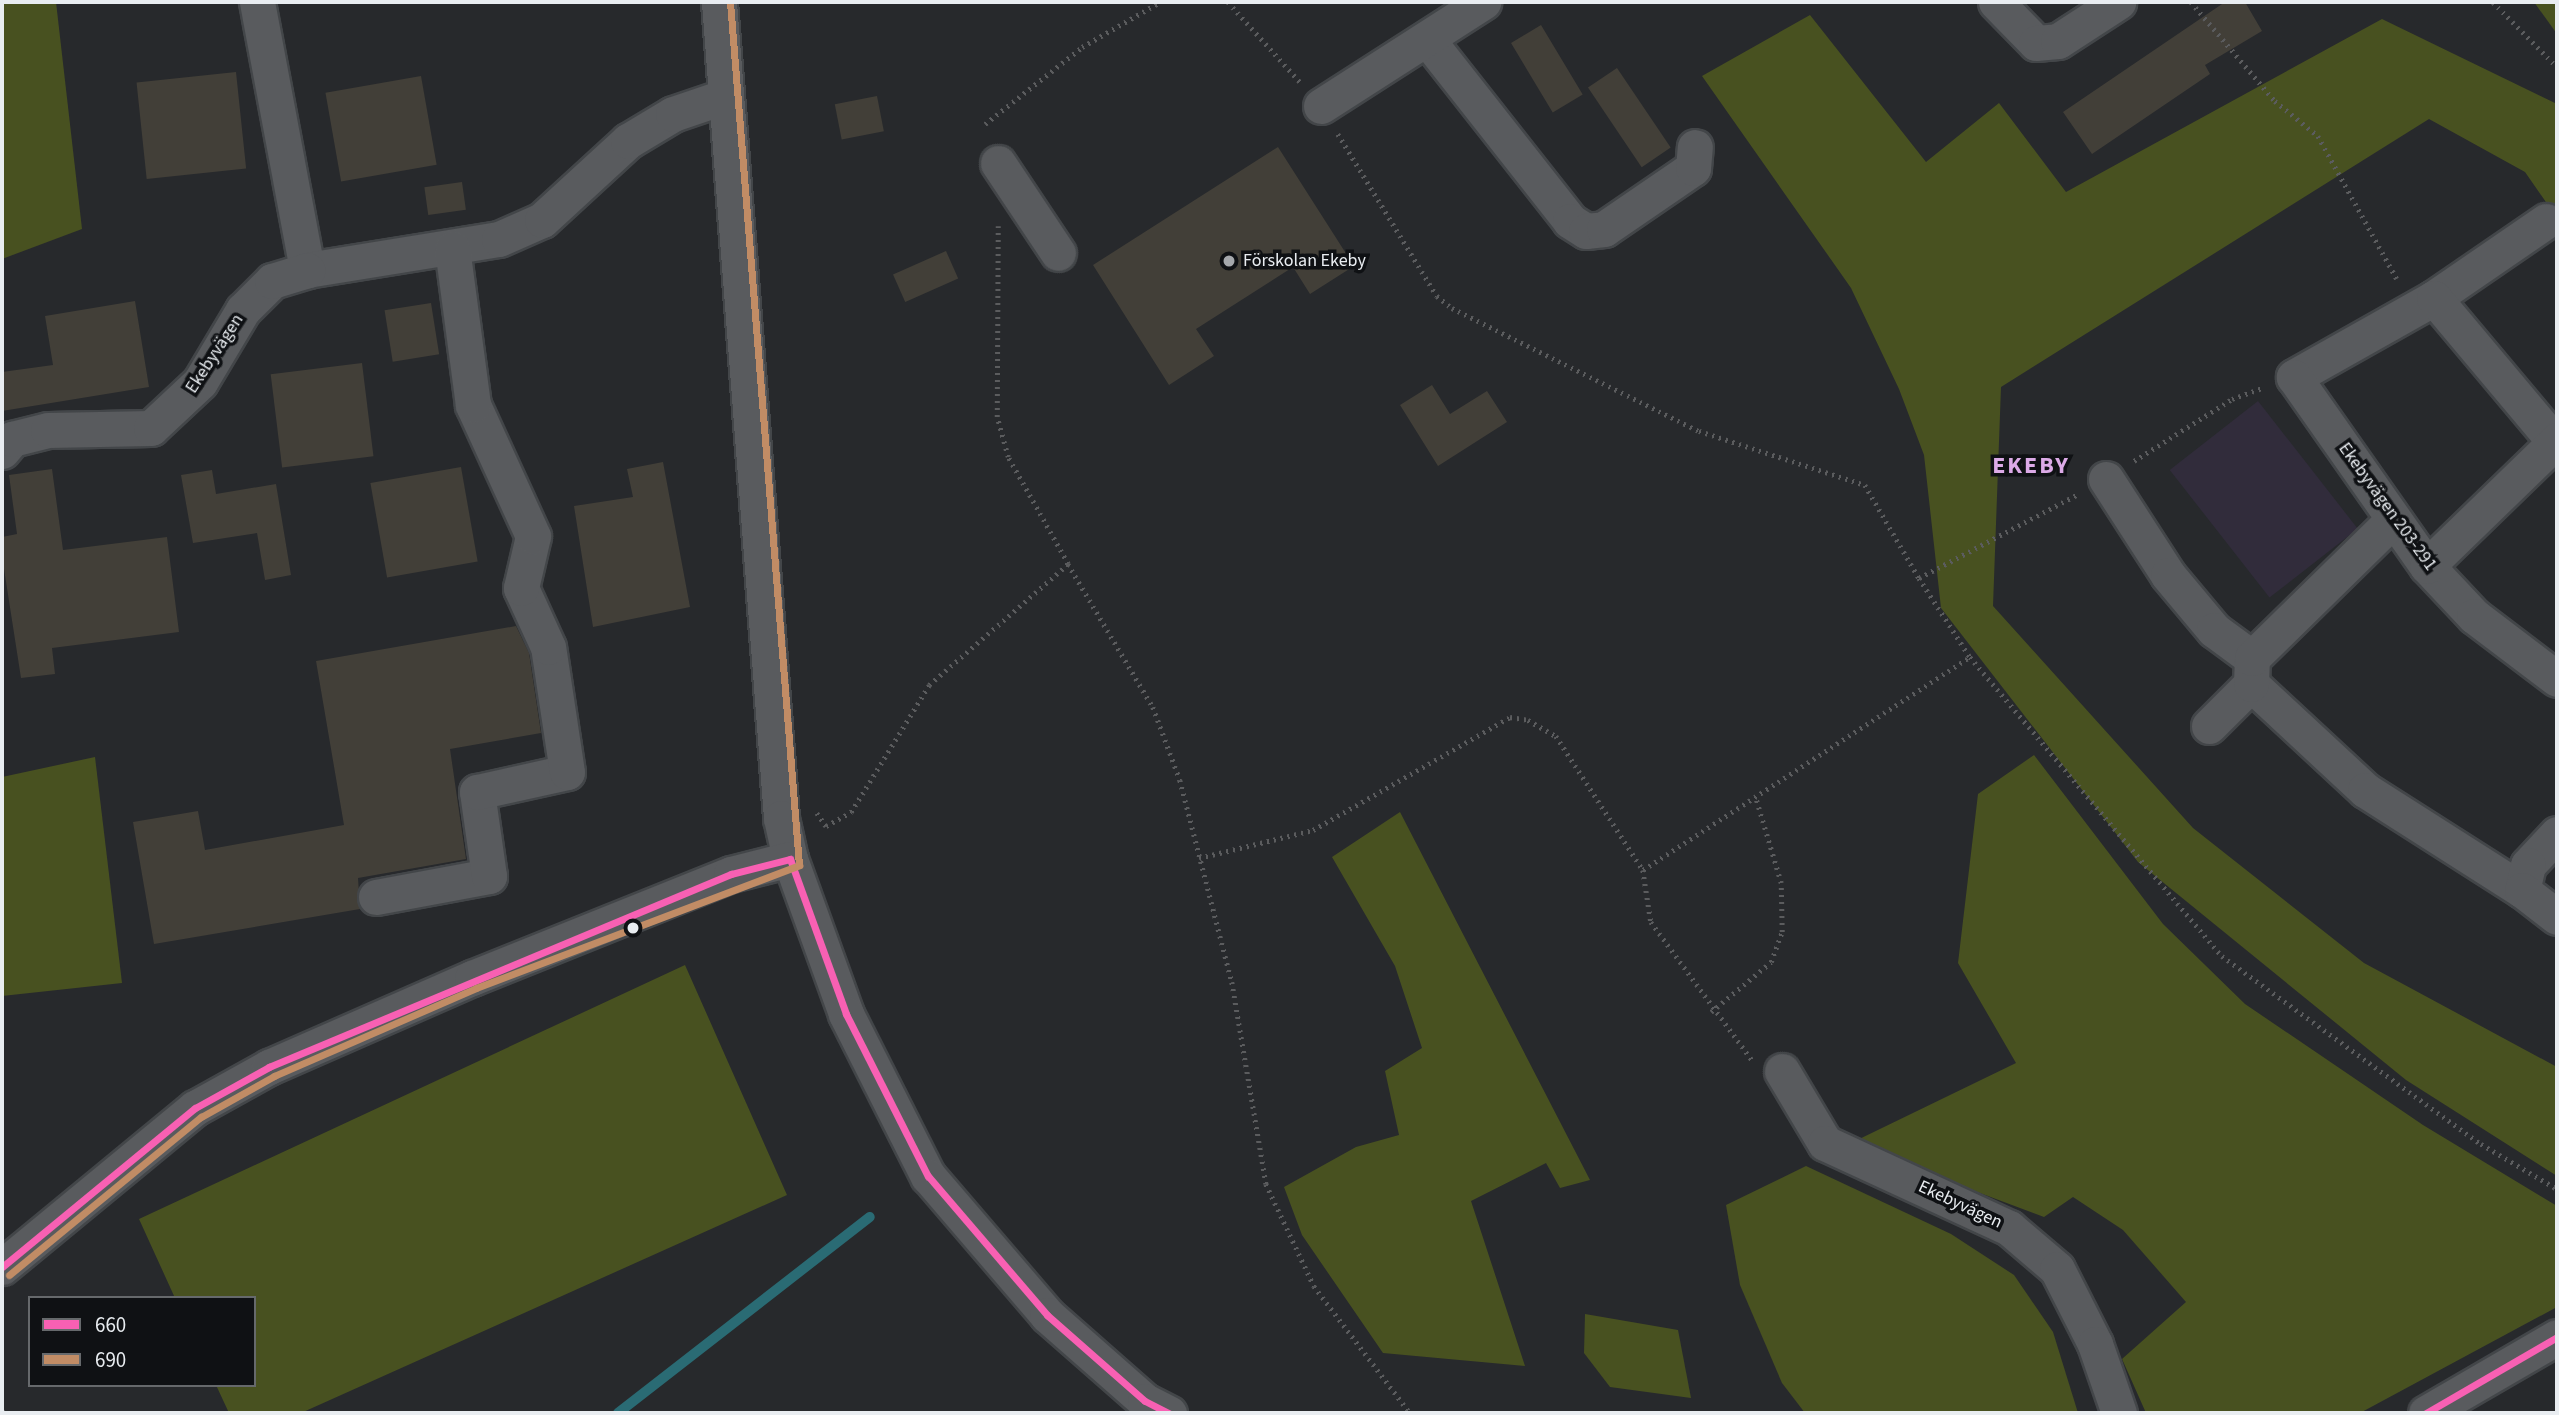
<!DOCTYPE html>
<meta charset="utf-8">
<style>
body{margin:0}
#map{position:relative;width:2559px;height:1415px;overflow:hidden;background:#27292c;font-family:"Source Sans 3",sans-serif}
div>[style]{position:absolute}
.industrial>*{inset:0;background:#312c3b;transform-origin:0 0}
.green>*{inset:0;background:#485120}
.stream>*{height:10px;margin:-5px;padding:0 5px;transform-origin:5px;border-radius:5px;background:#2a6b74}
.building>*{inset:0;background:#423f38;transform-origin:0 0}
.path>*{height:4.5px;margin-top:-2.25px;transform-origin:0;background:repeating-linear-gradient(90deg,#5b5c5e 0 2px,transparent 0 7px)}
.roads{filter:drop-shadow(2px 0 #434649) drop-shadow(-2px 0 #434649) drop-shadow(0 2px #434649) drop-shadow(0 -2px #434649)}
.minor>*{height:35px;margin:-17.5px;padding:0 17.5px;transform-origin:17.5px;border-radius:17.5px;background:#595b5e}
.bus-1>*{height:7px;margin:-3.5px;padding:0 3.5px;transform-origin:3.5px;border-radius:3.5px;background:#f860b3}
.bus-2>*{height:7px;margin:-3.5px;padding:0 3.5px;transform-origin:3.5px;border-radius:3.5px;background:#c18c65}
.dots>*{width:19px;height:19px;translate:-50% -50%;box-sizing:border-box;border:4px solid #0f1114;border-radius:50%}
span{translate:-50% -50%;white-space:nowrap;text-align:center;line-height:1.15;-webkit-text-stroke:7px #0f1114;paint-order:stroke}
.poi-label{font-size:18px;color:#e9edf1}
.left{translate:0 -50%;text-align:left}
.street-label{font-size:18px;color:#e9edf1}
.district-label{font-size:24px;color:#dcaae7;font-weight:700;letter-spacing:2px}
.frame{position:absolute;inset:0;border:4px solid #e9edf1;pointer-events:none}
.legend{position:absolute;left:28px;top:1296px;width:228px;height:91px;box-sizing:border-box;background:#0f1114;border:2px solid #66696c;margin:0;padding:9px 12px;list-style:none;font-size:21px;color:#e9edf1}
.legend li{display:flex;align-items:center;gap:14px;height:35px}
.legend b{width:35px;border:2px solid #66696c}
</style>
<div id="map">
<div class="industrial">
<i style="left:2258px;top:401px;width:162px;height:112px;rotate:52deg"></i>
</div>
<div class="green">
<i style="clip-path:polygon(2px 2px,56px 2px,82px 229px,2px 259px)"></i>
<i style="clip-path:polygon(2534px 2px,2557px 2px,2557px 34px)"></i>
<i style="clip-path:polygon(1810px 15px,1926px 162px,1999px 103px,2066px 192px,2382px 19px,2557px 104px,2557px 218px,2525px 172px,2429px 119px,2001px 387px,1993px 606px,2193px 828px,2364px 963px,2557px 1067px,2557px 1176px,2406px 1080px,2138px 862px,1941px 608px,1924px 455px,1899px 389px,1851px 288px,1702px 76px)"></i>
<i style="clip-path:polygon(2034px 755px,2163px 924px,2245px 1004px,2423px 1125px,2557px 1206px,2557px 1307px,2360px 1413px,2146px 1413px,2122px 1359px,2186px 1302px,2123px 1230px,2073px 1197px,2044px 1217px,1849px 1144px,2016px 1063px,1958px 963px,1978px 794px)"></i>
<i style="clip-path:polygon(95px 757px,122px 983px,2px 996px,2px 777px)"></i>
<i style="clip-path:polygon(1400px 812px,1590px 1180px,1560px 1188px,1546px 1163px,1471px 1201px,1525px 1366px,1383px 1353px,1302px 1235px,1284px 1187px,1356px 1147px,1399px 1135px,1385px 1071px,1422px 1048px,1395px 966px,1332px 857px)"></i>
<i style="clip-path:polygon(685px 965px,787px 1195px,301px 1413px,229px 1413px,216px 1385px,254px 1385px,254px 1298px,175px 1298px,139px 1219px)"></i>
<i style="clip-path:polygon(1806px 1166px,1951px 1234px,2014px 1275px,2053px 1332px,2078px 1413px,1805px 1413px,1782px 1383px,1740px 1285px,1726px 1205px)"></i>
<i style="clip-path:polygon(1585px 1314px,1678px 1330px,1691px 1398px,1610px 1387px,1584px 1353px)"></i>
</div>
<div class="stream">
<i style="left:618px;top:1413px;width:319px;rotate:-37.9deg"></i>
</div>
<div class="building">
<i style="clip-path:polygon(2225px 2px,2245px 2px,2262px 31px,2205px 65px,2210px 74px,2092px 154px,2063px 112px)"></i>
<i style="left:1541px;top:25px;width:81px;height:35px;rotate:59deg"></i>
<i style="left:1617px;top:68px;width:96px;height:35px;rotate:56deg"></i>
<i style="left:236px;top:72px;width:97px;height:100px;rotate:84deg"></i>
<i style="left:421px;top:76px;width:90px;height:97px;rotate:80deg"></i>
<i style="left:877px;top:96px;width:36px;height:43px;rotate:79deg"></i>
<i style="clip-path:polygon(1278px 147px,1354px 266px,1310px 294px,1293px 267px,1196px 329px,1214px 356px,1169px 385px,1093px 265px)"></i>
<i style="left:462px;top:182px;width:28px;height:38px;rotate:82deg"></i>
<i style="left:946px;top:251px;width:30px;height:58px;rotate:66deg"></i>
<i style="clip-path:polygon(135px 301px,149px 387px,2px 411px,2px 372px,53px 365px,45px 316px)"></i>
<i style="left:431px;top:303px;width:52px;height:47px;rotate:81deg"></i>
<i style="left:362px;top:363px;width:94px;height:92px;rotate:83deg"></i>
<i style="clip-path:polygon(1432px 385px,1450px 414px,1487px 391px,1507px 422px,1438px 466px,1400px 405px)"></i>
<i style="clip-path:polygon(663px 462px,690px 607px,593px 627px,574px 506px,633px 497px,627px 469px)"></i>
<i style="left:461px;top:467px;width:96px;height:92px;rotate:80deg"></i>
<i style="clip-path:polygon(52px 469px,63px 550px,167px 537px,179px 632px,52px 648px,55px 674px,21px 678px,2px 556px,2px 537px,17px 534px,9px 475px)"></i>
<i style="clip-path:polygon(212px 470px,216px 494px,276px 484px,291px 575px,265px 580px,257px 533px,193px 543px,181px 475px)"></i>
<i style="clip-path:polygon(516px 626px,529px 653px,541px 733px,450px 749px,466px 859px,358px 878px,360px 909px,154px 944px,133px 822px,198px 811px,205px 850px,344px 825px,316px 661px)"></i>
</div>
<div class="path">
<i style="left:1228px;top:2px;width:108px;rotate:48deg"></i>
<i style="left:2191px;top:2px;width:130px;rotate:49.7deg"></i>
<i style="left:2275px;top:101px;width:55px;rotate:39.1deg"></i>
<i style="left:2318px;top:136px;width:163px;rotate:61.1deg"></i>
<i style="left:2493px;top:2px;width:91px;rotate:45.4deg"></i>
<i style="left:985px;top:124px;width:124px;rotate:-38.4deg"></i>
<i style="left:1082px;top:47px;width:90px;rotate:-30deg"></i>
<i style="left:1338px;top:134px;width:190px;rotate:58.6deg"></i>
<i style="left:1437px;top:296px;width:19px;rotate:39deg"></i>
<i style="left:1452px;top:308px;width:276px;rotate:26.5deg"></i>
<i style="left:1699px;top:431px;width:175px;rotate:18deg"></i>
<i style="left:1865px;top:485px;width:108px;rotate:59.9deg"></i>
<i style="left:1919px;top:578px;width:180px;rotate:-27.8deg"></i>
<i style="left:2134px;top:461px;width:116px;rotate:-32.3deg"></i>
<i style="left:2232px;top:399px;width:33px;rotate:-20deg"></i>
<i style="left:1068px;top:564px;width:166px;rotate:59.3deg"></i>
<i style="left:1153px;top:707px;width:78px;rotate:69.7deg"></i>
<i style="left:1180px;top:780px;width:209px;rotate:75.6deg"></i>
<i style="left:1232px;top:982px;width:205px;rotate:80.4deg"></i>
<i style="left:1266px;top:1184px;width:113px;rotate:64.8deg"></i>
<i style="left:1314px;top:1286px;width:159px;rotate:52.9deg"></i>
<i style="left:1919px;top:578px;width:94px;rotate:57.2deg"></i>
<i style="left:1970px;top:657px;width:391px;rotate:49.9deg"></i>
<i style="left:2222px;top:956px;width:320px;rotate:36deg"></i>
<i style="left:2481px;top:1144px;width:88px;rotate:30.6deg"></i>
<i style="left:817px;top:813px;width:16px;rotate:55deg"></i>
<i style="left:826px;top:826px;width:29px;rotate:-29deg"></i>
<i style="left:851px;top:812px;width:149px;rotate:-58.4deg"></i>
<i style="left:929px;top:685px;width:184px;rotate:-41deg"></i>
<i style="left:1068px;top:564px;width:123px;rotate:-119.3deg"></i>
<i style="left:1008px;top:457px;width:41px;rotate:-105.4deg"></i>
<i style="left:997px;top:417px;width:191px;rotate:-89.7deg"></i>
<i style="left:1199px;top:858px;width:117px;rotate:-13.8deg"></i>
<i style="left:1313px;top:830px;width:227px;rotate:-29.8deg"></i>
<i style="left:1510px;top:717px;width:18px;rotate:9deg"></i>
<i style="left:1528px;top:720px;width:32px;rotate:30deg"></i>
<i style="left:1556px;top:736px;width:160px;rotate:57deg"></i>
<i style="left:1643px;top:870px;width:53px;rotate:81.3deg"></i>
<i style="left:1651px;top:922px;width:171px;rotate:53.8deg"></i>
<i style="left:1643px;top:870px;width:390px;rotate:-33.1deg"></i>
<i style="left:1711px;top:1012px;width:78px;rotate:-39.8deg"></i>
<i style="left:1771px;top:962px;width:32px;rotate:-70deg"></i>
<i style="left:1782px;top:932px;width:49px;rotate:-91.2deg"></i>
<i style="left:1781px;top:883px;width:88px;rotate:-106.6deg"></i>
<i style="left:2px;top:1411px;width:4px;rotate:27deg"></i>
</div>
<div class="roads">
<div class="minor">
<i style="left:257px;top:2px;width:273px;rotate:79.4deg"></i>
<i style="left:307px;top:270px;width:194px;rotate:-9.2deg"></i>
<i style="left:499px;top:239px;width:47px;rotate:-23.8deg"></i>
<i style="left:542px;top:220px;width:117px;rotate:-42.6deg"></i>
<i style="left:628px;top:141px;width:52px;rotate:-31deg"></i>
<i style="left:673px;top:114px;width:56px;rotate:-18.8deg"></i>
<i style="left:719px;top:2px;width:818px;rotate:85.65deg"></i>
<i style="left:781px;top:818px;width:42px;rotate:77.6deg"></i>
<i style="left:790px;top:859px;width:165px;rotate:70.1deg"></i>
<i style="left:846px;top:1014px;width:182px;rotate:63.2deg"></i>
<i style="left:928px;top:1176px;width:183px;rotate:49.4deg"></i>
<i style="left:1047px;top:1315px;width:130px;rotate:41.3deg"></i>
<i style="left:1145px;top:1401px;width:27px;rotate:27deg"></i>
<i style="left:1996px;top:2px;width:57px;rotate:45.7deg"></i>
<i style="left:2036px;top:43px;width:22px;rotate:-5deg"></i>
<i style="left:2058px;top:41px;width:72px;rotate:-33deg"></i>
<i style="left:1427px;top:39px;width:231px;rotate:51.8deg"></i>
<i style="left:1570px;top:221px;width:19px;rotate:32deg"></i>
<i style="left:1586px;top:231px;width:18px;rotate:-6deg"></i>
<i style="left:1604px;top:229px;width:108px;rotate:-34.4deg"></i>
<i style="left:1693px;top:168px;width:21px;rotate:-85deg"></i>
<i style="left:1321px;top:106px;width:193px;rotate:-32.7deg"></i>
<i style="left:998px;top:163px;width:108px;rotate:56.3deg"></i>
<i style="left:2546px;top:221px;width:136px;rotate:145.5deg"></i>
<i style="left:2434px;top:298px;width:161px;rotate:150.6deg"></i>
<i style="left:2294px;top:377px;width:231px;rotate:54.9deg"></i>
<i style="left:2427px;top:566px;width:69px;rotate:46.8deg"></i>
<i style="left:2474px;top:616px;width:104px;rotate:37.2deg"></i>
<i style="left:2434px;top:298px;width:185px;rotate:50deg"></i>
<i style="left:2px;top:451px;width:16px;rotate:-50deg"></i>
<i style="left:12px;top:439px;width:37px;rotate:-14deg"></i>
<i style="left:48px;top:430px;width:103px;rotate:-1.1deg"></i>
<i style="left:151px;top:428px;width:67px;rotate:-43.2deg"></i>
<i style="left:200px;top:382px;width:84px;rotate:-59.2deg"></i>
<i style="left:243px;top:310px;width:41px;rotate:-45deg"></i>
<i style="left:272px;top:281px;width:37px;rotate:-17deg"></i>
<i style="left:2106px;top:479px;width:114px;rotate:57.1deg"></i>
<i style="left:2168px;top:575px;width:72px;rotate:50.1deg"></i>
<i style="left:2214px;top:630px;width:47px;rotate:36.4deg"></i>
<i style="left:2427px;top:566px;width:181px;rotate:-44.1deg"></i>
<i style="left:2251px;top:684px;width:156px;rotate:42.9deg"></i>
<i style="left:2365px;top:790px;width:186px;rotate:32.5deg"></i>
<i style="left:2209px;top:726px;width:59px;rotate:-45deg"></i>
<i style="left:2251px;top:684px;width:26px;rotate:-88deg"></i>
<i style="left:2252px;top:658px;width:196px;rotate:-44.4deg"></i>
<i style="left:2557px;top:834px;width:42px;rotate:133.1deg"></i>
<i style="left:2528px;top:865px;width:26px;rotate:103deg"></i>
<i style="left:2522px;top:890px;width:44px;rotate:37.6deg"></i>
<i style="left:376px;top:897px;width:115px;rotate:-10.5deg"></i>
<i style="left:489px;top:876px;width:85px;rotate:-98.1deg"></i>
<i style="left:477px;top:792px;width:92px;rotate:-12.5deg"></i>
<i style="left:567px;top:772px;width:126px;rotate:-98.6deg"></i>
<i style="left:548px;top:647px;width:65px;rotate:-114.6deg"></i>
<i style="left:521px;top:588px;width:53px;rotate:-77deg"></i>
<i style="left:533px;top:536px;width:144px;rotate:-114.6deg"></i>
<i style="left:473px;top:405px;width:158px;rotate:-97.6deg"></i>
<i style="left:1782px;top:1071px;width:84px;rotate:59.2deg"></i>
<i style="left:1825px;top:1143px;width:203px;rotate:24.8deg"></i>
<i style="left:2009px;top:1228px;width:63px;rotate:40.5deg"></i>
<i style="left:2057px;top:1269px;width:84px;rotate:63.1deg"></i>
<i style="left:2095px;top:1344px;width:73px;rotate:70.8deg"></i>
<i style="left:2px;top:1267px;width:250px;rotate:-39.5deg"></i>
<i style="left:195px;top:1108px;width:85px;rotate:-29deg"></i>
<i style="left:269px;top:1067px;width:222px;rotate:-23.7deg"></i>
<i style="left:472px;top:978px;width:279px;rotate:-21.9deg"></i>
<i style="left:731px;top:874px;width:61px;rotate:-14.3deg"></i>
<i style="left:2426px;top:1413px;width:151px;rotate:-30.1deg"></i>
</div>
</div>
<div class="bus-1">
<i style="left:790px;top:859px;width:165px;rotate:70.1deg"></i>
<i style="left:846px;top:1014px;width:182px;rotate:63.2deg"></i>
<i style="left:928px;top:1176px;width:183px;rotate:49.4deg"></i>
<i style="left:1047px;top:1315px;width:130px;rotate:41.3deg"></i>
<i style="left:1145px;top:1401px;width:27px;rotate:27deg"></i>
<i style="left:2px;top:1267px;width:250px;rotate:-39.5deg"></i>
<i style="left:195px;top:1108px;width:85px;rotate:-29deg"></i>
<i style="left:269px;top:1067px;width:501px;rotate:-22.67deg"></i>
<i style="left:731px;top:874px;width:61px;rotate:-14.3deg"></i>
<i style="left:2426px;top:1413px;width:151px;rotate:-30.1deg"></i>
</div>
<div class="bus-2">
<i style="left:9px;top:1275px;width:249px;rotate:-39.5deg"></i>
<i style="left:201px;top:1117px;width:84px;rotate:-29.3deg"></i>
<i style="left:274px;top:1076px;width:220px;rotate:-23.5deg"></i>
<i style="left:476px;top:988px;width:346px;rotate:-20.8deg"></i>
<i style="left:799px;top:865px;width:866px;rotate:-94.57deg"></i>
</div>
<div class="dots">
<i style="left:1229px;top:261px;background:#a5a8ac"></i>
<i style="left:633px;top:928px;background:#e9edf1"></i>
</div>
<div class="poi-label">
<span class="left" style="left:1243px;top:261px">Förskolan Ekeby</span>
</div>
<div class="street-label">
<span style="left:215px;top:354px;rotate:-57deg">Ekebyvägen</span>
<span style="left:2387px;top:507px;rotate:54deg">Ekebyvägen 203-291</span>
<span style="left:1960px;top:1205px;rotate:25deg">Ekebyvägen</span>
</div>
<div class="district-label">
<span style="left:2031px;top:466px">EKEBY</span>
</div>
<div class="frame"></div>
<ul class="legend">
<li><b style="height:9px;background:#f860b3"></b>660</li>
<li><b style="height:9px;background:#c18c65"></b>690</li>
</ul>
</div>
